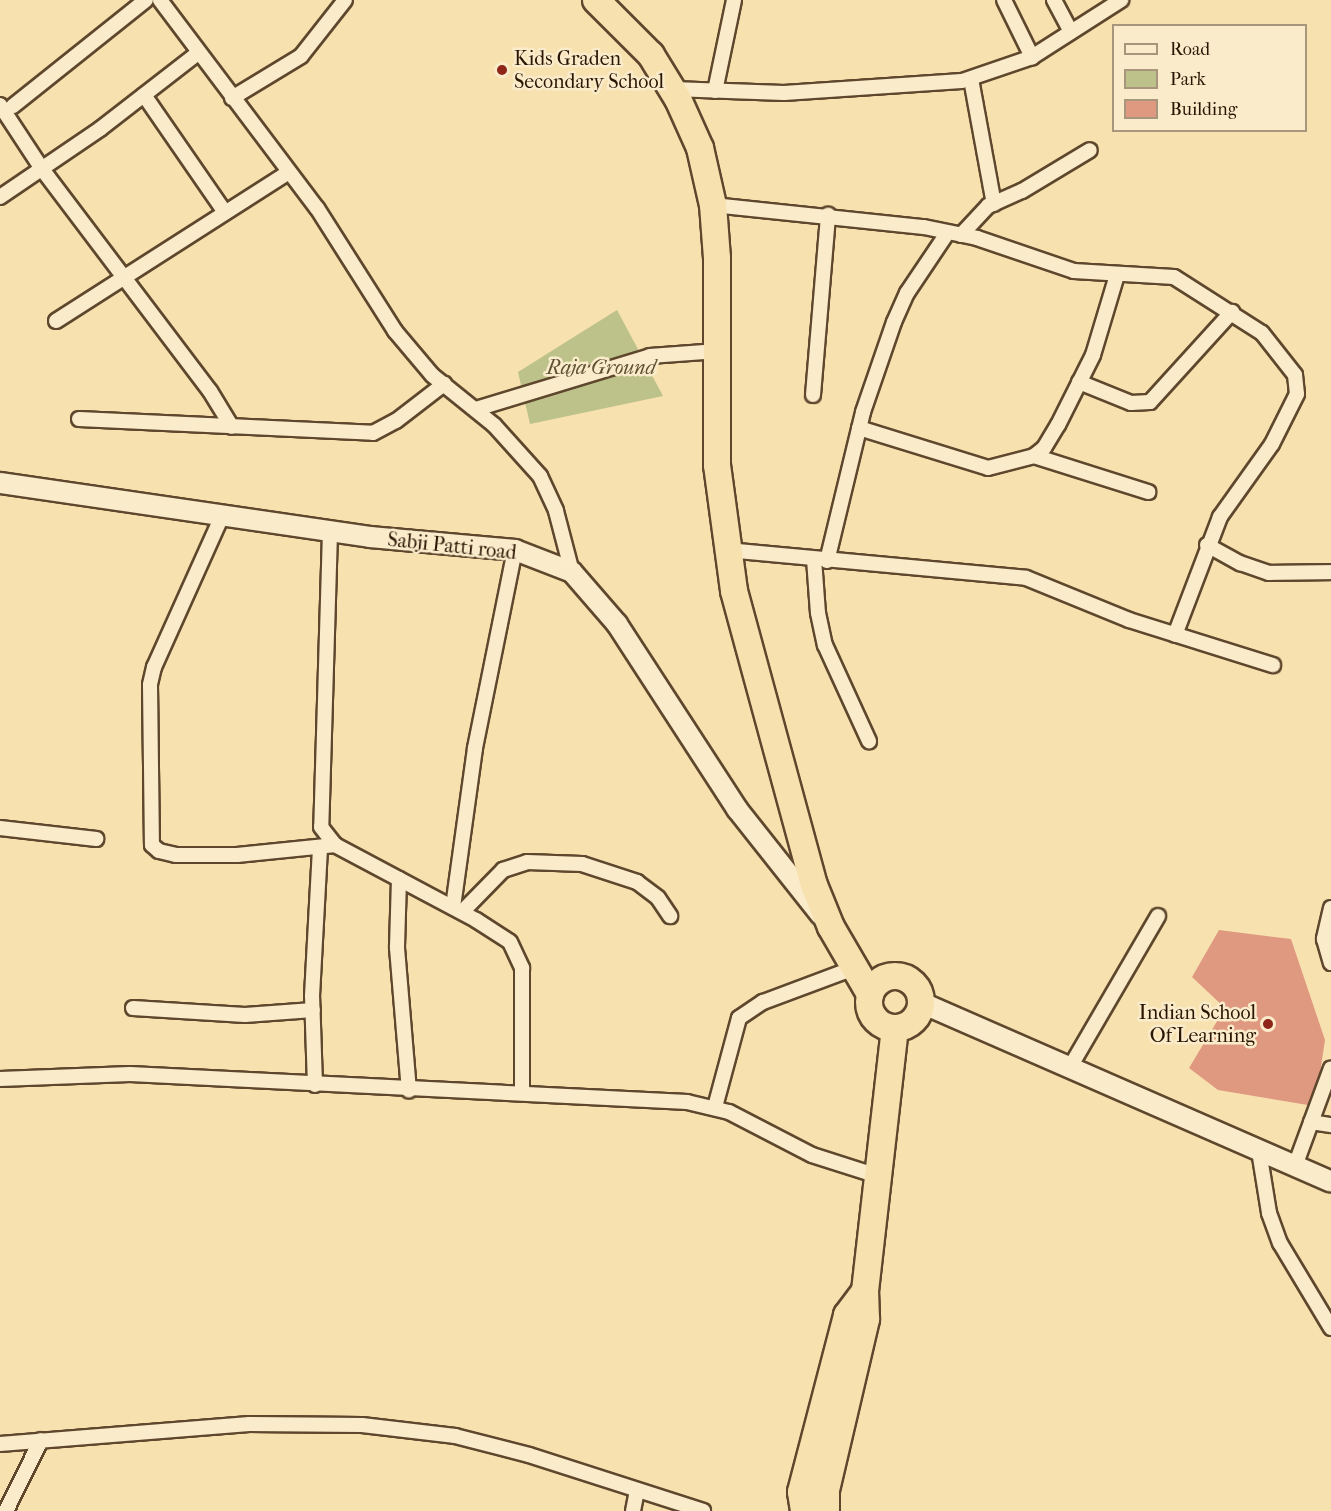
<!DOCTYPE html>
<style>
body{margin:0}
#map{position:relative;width:1331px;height:1511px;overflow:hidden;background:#f7e1af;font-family:"IM FELL French Canon",serif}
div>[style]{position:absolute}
.green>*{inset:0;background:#bdc28a}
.building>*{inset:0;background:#df9980}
.roads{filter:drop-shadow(2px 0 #5e472d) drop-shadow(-2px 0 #5e472d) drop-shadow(0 2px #5e472d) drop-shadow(0 -2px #5e472d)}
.street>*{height:14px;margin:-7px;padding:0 7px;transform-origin:7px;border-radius:7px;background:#faeccb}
.secondary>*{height:20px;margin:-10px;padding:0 10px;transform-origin:10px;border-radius:10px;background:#faeccb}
.highway>*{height:26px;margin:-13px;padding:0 13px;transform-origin:13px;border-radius:13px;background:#f7e1af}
.highway>.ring{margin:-13px;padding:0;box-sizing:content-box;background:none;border:26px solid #f7e1af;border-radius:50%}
.dots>*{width:16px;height:16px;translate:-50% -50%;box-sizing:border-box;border:3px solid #faeccb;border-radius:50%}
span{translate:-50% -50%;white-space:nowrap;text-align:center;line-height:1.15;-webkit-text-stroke:5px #faeccb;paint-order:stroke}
.poi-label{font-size:20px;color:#2b1402}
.left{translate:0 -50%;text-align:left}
.right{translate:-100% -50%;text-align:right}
.park-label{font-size:20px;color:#5e5132;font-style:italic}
.street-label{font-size:20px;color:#2b1402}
.legend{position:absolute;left:1112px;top:24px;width:195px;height:108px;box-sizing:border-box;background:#faeccb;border:2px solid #a7967b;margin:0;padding:8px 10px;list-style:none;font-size:18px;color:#2b1402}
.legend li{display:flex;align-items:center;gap:12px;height:30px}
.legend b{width:30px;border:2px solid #a7967b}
</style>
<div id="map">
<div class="green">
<i style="clip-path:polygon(617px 310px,663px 396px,530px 424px,518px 372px)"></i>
</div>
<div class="building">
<i style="clip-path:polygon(1219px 930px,1291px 939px,1325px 1040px,1320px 1073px,1308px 1105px,1218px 1090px,1189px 1068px,1225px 1008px,1192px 977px)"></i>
</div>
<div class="roads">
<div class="street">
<i style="left:160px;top:0;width:261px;rotate:53deg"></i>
<i style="left:317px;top:208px;width:146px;rotate:57.6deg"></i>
<i style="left:395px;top:331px;width:57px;rotate:49.9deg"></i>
<i style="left:432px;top:375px;width:80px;rotate:38.9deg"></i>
<i style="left:494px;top:425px;width:69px;rotate:48deg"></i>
<i style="left:540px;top:476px;width:38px;rotate:65deg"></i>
<i style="left:556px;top:511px;width:63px;rotate:75.3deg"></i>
<i style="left:1004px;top:0;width:64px;rotate:63.8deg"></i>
<i style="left:1054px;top:0;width:36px;rotate:62deg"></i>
<i style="left:971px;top:79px;width:127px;rotate:79.6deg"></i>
<i style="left:672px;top:89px;width:112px;rotate:2deg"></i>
<i style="left:784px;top:93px;width:178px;rotate:-3.9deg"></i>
<i style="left:962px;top:81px;width:74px;rotate:-18.9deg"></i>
<i style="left:1032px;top:57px;width:106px;rotate:-32.6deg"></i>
<i style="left:715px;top:91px;width:93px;rotate:-78.2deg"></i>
<i style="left:144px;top:95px;width:141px;rotate:55.4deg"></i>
<i style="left:232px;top:98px;width:81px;rotate:-31.3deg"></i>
<i style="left:301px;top:56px;width:71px;rotate:-51.8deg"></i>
<i style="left:0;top:105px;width:77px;rotate:56.7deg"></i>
<i style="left:42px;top:169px;width:278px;rotate:52.9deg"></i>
<i style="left:210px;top:391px;width:42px;rotate:58.6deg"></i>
<i style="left:13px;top:106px;width:170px;rotate:-38.6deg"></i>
<i style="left:0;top:197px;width:121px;rotate:-34.2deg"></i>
<i style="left:100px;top:129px;width:124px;rotate:-37.8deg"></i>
<i style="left:713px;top:205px;width:212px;rotate:6deg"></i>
<i style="left:924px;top:227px;width:54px;rotate:11.7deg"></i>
<i style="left:977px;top:238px;width:102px;rotate:18.8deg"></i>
<i style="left:1074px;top:271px;width:100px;rotate:3.4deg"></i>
<i style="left:1174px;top:277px;width:104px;rotate:32.5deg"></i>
<i style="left:1262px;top:333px;width:53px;rotate:51.8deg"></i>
<i style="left:1295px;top:375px;width:19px;rotate:84deg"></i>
<i style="left:1297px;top:394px;width:56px;rotate:116.6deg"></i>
<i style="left:1272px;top:444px;width:90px;rotate:125.5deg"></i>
<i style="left:1220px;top:517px;width:126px;rotate:110.9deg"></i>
<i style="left:961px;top:235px;width:40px;rotate:-47deg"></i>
<i style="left:988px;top:206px;width:37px;rotate:-24deg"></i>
<i style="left:1022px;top:191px;width:79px;rotate:-31.1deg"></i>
<i style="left:56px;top:321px;width:274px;rotate:-32.6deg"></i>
<i style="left:1079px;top:382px;width:56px;rotate:22deg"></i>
<i style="left:1131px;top:403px;width:19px;rotate:-3deg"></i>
<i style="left:1150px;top:402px;width:122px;rotate:-47.7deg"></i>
<i style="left:813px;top:395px;width:181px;rotate:-85.2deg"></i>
<i style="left:476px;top:409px;width:182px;rotate:-16.9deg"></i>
<i style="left:650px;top:356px;width:68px;rotate:-4.2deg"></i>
<i style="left:79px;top:419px;width:294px;rotate:2.7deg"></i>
<i style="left:373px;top:433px;width:26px;rotate:-28deg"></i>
<i style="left:396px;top:421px;width:61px;rotate:-37.6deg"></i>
<i style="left:859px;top:428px;width:135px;rotate:17.2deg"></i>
<i style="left:988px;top:468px;width:48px;rotate:-14.6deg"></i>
<i style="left:1034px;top:456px;width:13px;rotate:-39deg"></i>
<i style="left:1044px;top:448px;width:27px;rotate:-59deg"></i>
<i style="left:1058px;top:425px;width:78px;rotate:-63.4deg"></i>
<i style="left:1093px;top:355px;width:84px;rotate:-73.3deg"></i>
<i style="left:1034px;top:456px;width:120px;rotate:17.5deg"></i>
<i style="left:222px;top:516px;width:166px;rotate:114.2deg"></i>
<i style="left:154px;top:667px;width:18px;rotate:103deg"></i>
<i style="left:150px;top:685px;width:160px;rotate:89.3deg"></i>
<i style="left:152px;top:845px;width:9px;rotate:41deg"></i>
<i style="left:159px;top:851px;width:17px;rotate:13deg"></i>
<i style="left:176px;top:855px;width:61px"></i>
<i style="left:237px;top:855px;width:99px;rotate:-5.8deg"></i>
<i style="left:330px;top:532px;width:295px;rotate:91.7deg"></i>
<i style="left:321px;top:827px;width:23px;rotate:52deg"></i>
<i style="left:335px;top:845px;width:160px;rotate:28deg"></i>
<i style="left:476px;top:920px;width:40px;rotate:32.9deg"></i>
<i style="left:510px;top:942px;width:29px;rotate:65deg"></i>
<i style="left:522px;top:968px;width:125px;rotate:90deg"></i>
<i style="left:1207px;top:545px;width:38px;rotate:29deg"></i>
<i style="left:1240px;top:563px;width:31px;rotate:19deg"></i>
<i style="left:1269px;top:573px;width:62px;rotate:-0.9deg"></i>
<i style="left:727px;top:550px;width:300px;rotate:5.3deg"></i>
<i style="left:1026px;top:578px;width:111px;rotate:22.2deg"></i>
<i style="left:1129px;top:620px;width:151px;rotate:17.4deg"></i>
<i style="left:814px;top:559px;width:54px;rotate:85.8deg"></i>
<i style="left:818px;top:613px;width:33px;rotate:78deg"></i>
<i style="left:825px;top:645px;width:106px;rotate:65.4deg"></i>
<i style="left:827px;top:561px;width:153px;rotate:-76.4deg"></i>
<i style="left:863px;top:412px;width:95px;rotate:-71deg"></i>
<i style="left:894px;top:322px;width:32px;rotate:-66deg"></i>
<i style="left:907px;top:293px;width:73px;rotate:-56.1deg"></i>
<i style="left:0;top:828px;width:97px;rotate:6.5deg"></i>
<i style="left:399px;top:879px;width:69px;rotate:91.7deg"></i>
<i style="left:397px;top:948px;width:143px;rotate:85.2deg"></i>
<i style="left:453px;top:907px;width:161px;rotate:-82.1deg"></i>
<i style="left:475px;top:748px;width:202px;rotate:-78.6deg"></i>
<i style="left:1331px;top:908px;width:32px;rotate:103deg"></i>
<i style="left:1324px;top:939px;width:25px;rotate:74deg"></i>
<i style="left:462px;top:912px;width:59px;rotate:-45.7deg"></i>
<i style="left:503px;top:870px;width:25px;rotate:-18deg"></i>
<i style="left:527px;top:862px;width:55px;rotate:2.1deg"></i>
<i style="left:582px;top:864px;width:58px;rotate:18.1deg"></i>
<i style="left:637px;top:882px;width:26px;rotate:37deg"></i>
<i style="left:658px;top:898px;width:22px;rotate:56deg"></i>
<i style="left:133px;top:1008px;width:112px;rotate:3.6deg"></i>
<i style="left:245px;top:1015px;width:68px;rotate:-4.2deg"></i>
<i style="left:1069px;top:1069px;width:177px;rotate:-59.8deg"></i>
<i style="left:0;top:1079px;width:130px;rotate:-2.2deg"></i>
<i style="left:130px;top:1074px;width:558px;rotate:2.88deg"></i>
<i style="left:687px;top:1102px;width:43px;rotate:13.4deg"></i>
<i style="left:729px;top:1112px;width:93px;rotate:27.4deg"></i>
<i style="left:812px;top:1155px;width:72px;rotate:17.7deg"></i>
<i style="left:315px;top:1085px;width:89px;rotate:-91.9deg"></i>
<i style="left:312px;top:996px;width:149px;rotate:-86.9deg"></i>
<i style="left:715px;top:1107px;width:92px;rotate:-74.9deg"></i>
<i style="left:739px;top:1018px;width:29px;rotate:-34deg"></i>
<i style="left:763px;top:1002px;width:97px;rotate:-20.5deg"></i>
<i style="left:1311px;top:1122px;width:20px;rotate:9deg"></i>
<i style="left:1259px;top:1151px;width:63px;rotate:80.8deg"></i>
<i style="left:1269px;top:1213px;width:32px;rotate:70deg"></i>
<i style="left:1280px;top:1243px;width:99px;rotate:59deg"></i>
<i style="left:1295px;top:1166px;width:104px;rotate:-69.8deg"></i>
<i style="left:0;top:1444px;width:250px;rotate:-4.6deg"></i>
<i style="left:249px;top:1424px;width:113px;rotate:0.5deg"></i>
<i style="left:362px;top:1425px;width:94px;rotate:6.7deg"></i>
<i style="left:455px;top:1436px;width:76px;rotate:14.4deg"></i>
<i style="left:529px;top:1455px;width:183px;rotate:17.8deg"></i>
<i style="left:6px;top:1511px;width:79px;rotate:-63.8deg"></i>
<i style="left:633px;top:1511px;width:21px;rotate:-79deg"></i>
</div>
<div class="secondary">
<i style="left:0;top:483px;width:374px;rotate:8.3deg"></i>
<i style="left:370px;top:537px;width:146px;rotate:5.1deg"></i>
<i style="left:515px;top:550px;width:61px;rotate:21.1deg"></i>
<i style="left:572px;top:572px;width:69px;rotate:49.1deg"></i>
<i style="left:617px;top:624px;width:221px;rotate:57deg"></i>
<i style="left:737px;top:809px;width:135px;rotate:51.6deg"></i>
<i style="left:922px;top:1003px;width:446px;rotate:23.6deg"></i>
</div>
<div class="highway">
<i style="left:596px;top:0;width:78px;rotate:45deg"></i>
<i style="left:651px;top:55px;width:52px;rotate:58.5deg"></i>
<i style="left:678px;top:99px;width:54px;rotate:65.8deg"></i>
<i style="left:700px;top:148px;width:58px;rotate:77.2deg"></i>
<i style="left:713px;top:205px;width:53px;rotate:85.7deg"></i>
<i style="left:717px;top:258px;width:207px;rotate:90deg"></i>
<i style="left:717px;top:465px;width:127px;rotate:82.3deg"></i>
<i style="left:734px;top:591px;width:305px;rotate:74.8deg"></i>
<i style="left:814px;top:885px;width:45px;rotate:68deg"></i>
<i style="left:831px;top:927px;width:78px;rotate:59.8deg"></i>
<i class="ring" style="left:869px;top:976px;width:26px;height:26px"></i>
<i style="left:804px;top:1511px;width:19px;rotate:-99deg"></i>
<i style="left:801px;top:1492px;width:183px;rotate:-75.4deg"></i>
<i style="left:847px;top:1315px;width:30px;rotate:-53deg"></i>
<i style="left:826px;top:1511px;width:21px;rotate:-90deg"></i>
<i style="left:826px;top:1490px;width:176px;rotate:-76.8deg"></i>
<i style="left:866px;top:1319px;width:28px;rotate:-92deg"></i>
<i style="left:865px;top:1291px;width:264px;rotate:-83.5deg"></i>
</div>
</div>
<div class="dots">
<i style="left:502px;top:70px;background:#8f2418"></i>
<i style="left:1268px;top:1024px;background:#8f2418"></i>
</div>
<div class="poi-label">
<span class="left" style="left:514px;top:70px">Kids Graden<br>Secondary School</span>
<span class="right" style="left:1256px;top:1024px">Indian School<br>Of Learning</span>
</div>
<div class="park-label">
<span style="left:601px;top:367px">Raja Ground</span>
</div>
<div class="street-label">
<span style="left:452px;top:546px;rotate:6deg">Sabji Patti road</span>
</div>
<ul class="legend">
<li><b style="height:8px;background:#faeccb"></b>Road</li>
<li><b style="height:16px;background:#bdc28a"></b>Park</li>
<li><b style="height:16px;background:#df9980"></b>Building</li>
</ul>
</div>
